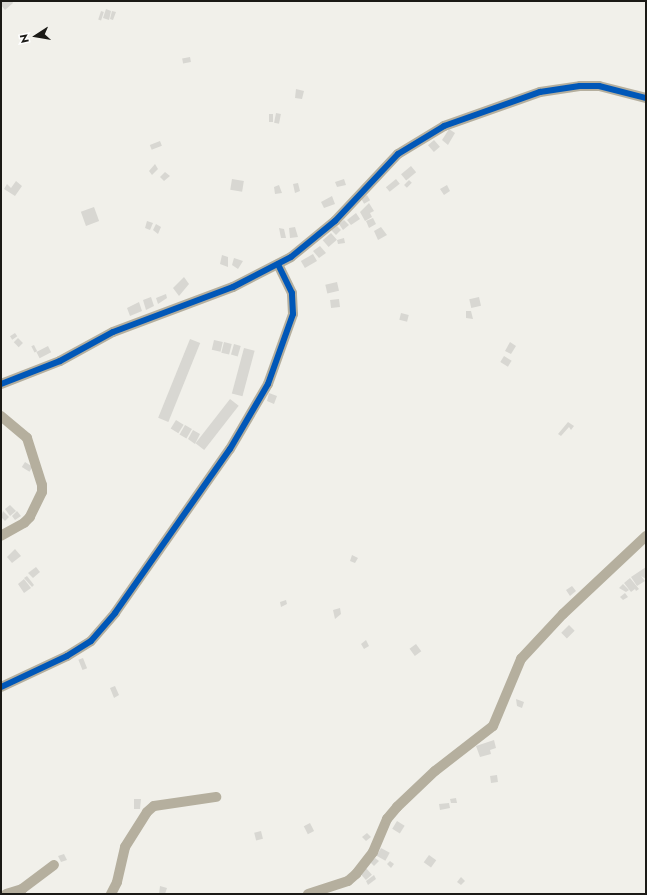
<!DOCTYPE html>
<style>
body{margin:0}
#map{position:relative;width:647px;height:895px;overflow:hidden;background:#f1f0ea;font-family:Jost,sans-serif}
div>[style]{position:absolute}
.building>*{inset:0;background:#d8d7d2;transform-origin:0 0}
.minor>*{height:10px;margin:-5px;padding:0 5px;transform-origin:5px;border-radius:5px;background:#b5af9e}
.cycleway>*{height:6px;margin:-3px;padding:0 3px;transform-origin:3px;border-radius:3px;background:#0057b8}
span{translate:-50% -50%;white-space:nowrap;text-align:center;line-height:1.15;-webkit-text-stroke:3.5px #fff;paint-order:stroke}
.frame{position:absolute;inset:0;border:2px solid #1b1a16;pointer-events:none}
.north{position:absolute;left:16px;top:16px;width:40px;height:40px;-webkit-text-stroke:3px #fff;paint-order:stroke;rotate:258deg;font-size:11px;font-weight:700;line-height:16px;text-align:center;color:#1b1a16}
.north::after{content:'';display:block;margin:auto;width:14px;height:18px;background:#1b1a16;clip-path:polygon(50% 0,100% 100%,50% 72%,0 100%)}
</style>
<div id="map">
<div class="building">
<i style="clip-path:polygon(2px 1px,12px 1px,13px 3px,5px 10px,1px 5px)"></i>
<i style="clip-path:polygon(106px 9px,111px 11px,109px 20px,103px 18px)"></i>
<i style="left:101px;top:11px;width:3px;height:9px;rotate:18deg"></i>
<i style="clip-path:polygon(112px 11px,116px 12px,113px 20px,110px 19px)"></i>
<i style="left:190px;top:57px;width:5px;height:8px;rotate:79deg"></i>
<i style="clip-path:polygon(296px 89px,304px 91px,302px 99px,295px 98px)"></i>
<i style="left:276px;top:113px;width:5px;height:10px;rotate:11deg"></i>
<i style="left:269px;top:114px;width:4px;height:8px"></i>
<i style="clip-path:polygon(449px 129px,455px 133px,448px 145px,442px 140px)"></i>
<i style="left:434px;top:140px;width:9px;height:8px;rotate:49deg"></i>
<i style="left:160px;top:141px;width:5px;height:11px;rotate:68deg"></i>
<i style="clip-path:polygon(155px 164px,158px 169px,152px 175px,149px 171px)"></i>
<i style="left:411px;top:166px;width:8px;height:13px;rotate:50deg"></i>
<i style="clip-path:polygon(165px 172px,170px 176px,164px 181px,160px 177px)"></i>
<i style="left:232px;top:179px;width:12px;height:11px;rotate:9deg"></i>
<i style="clip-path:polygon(344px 179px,346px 185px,337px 187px,335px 182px)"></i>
<i style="left:396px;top:179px;width:6px;height:13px;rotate:51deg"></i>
<i style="left:409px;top:180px;width:4px;height:7px;rotate:45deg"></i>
<i style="clip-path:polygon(16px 181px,22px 186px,15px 196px,4px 189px,7px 184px,11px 188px)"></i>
<i style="clip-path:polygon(298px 183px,300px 191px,295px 193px,293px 184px)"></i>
<i style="clip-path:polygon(279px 185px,282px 193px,275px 194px,274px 187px)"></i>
<i style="clip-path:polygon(447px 185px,450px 191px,444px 195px,440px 189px)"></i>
<i style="left:367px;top:195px;width:6px;height:7px;rotate:59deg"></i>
<i style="clip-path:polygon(332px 196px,335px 204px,324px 208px,321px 202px)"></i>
<i style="clip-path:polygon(369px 203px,374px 211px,370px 213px,372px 217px,365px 221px,360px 212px)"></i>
<i style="left:94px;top:207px;width:15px;height:14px;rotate:70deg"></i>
<i style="clip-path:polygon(356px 213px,360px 219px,351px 225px,347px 220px)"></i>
<i style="clip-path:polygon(373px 218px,376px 224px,369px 228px,366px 221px)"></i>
<i style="clip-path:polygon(344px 220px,349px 225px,343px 230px,339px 224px)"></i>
<i style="clip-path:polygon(147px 221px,153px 223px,150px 230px,145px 228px)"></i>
<i style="clip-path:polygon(156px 224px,161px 227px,158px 234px,153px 230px)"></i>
<i style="left:336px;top:225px;width:7px;height:7px;rotate:45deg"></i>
<i style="clip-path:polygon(295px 227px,298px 237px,290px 238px,289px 228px)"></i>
<i style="clip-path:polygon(381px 227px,387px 235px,378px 240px,374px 231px)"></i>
<i style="clip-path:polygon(279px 228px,284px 229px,286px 238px,281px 238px)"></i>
<i style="left:331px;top:233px;width:9px;height:11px;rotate:49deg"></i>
<i style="clip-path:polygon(344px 238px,345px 243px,338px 244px,337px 240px)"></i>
<i style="clip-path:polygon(320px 246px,326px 253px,319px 258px,313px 251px)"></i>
<i style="left:313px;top:254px;width:8px;height:14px;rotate:60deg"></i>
<i style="clip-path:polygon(222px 255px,228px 257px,228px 267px,220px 264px)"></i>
<i style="clip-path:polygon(234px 258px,243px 261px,238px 269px,232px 265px)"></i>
<i style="clip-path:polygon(184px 277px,189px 284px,179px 296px,173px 288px)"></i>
<i style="left:337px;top:282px;width:9px;height:12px;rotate:77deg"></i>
<i style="clip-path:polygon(166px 294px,167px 298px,158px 304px,156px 298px)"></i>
<i style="clip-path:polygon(151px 297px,154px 306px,146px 310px,143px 300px)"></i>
<i style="left:479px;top:297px;width:9px;height:10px;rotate:77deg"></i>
<i style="left:339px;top:299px;width:8px;height:9px;rotate:83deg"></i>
<i style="clip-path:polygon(139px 302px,142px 311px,130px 316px,127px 308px)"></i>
<i style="clip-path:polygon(466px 311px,471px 311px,473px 319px,466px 318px)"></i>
<i style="left:401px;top:313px;width:8px;height:7px;rotate:14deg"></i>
<i style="left:15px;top:333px;width:4px;height:6px;rotate:56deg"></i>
<i style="left:18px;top:338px;width:7px;height:6px;rotate:45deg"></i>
<i style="left:190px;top:339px;width:11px;height:85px;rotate:22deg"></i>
<i style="left:214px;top:340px;width:9px;height:10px;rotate:13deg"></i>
<i style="left:224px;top:342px;width:8px;height:11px;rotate:14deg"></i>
<i style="clip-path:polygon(510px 342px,516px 346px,511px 354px,505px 351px)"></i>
<i style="left:234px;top:344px;width:7px;height:11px;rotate:16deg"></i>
<i style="left:34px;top:345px;width:7px;height:3px;rotate:63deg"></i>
<i style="left:48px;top:346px;width:7px;height:13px;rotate:63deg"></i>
<i style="left:244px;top:348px;width:11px;height:47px;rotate:15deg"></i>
<i style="left:504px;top:356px;width:9px;height:7px;rotate:32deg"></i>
<i style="clip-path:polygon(269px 393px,277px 396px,274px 404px,267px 401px)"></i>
<i style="left:230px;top:399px;width:11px;height:56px;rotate:38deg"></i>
<i style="left:176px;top:420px;width:9px;height:10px;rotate:32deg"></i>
<i style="clip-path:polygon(568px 422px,574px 426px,571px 430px,569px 427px,561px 436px,558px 434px)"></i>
<i style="left:185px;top:425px;width:8px;height:11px;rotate:30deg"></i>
<i style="clip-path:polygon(193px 430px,200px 434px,195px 444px,188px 439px)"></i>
<i style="left:25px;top:462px;width:9px;height:6px;rotate:32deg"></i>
<i style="clip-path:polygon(10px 505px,16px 511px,10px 516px,5px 509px)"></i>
<i style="clip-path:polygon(3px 511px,9px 517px,5px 521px,1px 517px)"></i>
<i style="clip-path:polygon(17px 511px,21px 516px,15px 520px,12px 516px)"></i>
<i style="clip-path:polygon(15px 549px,21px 556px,12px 563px,7px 557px)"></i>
<i style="clip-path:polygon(352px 555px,358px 558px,355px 563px,350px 561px)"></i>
<i style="clip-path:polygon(36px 567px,40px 572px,33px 578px,28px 573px)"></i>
<i style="clip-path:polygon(646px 567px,646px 579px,641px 576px,645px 581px,637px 586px,631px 577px)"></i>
<i style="clip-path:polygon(27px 576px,34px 585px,32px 587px,24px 578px)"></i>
<i style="clip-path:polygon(630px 578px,639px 589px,636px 591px,635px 589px,631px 592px,624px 583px)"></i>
<i style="clip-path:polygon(24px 579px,31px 588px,24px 593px,18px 584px)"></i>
<i style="clip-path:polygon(623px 584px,629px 590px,626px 592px,619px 588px)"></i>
<i style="clip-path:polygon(572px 586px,576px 591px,570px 596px,566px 590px)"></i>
<i style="clip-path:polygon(625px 593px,628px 597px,623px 600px,620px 597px)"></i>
<i style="clip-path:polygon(286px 600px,287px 604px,281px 607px,280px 602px)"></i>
<i style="clip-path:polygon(340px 608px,341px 614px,335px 619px,333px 610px)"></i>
<i style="left:569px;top:625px;width:8px;height:11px;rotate:45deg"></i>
<i style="clip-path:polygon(366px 640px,369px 646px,364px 649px,361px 644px)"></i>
<i style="left:416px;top:644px;width:9px;height:8px;rotate:54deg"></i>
<i style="left:83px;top:658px;width:11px;height:5px;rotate:68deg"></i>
<i style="clip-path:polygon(115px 686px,119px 695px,114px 698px,110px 688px)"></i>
<i style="clip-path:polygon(516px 699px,524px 702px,522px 708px,517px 706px)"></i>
<i style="clip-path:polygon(494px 740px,496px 748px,490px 750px,491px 754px,480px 757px,476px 746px)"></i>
<i style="left:497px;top:775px;width:7px;height:7px;rotate:82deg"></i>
<i style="clip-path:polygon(456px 798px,457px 803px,451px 803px,450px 799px)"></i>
<i style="clip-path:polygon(134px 799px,141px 799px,140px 809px,134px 809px)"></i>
<i style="clip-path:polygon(449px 803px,450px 808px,440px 810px,439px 804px)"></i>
<i style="left:397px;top:821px;width:9px;height:9px;rotate:32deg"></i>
<i style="left:310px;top:823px;width:9px;height:7px;rotate:63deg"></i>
<i style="left:261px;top:831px;width:8px;height:7px;rotate:76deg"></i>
<i style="clip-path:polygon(367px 833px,371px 837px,366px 841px,362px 837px)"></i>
<i style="left:381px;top:848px;width:10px;height:9px;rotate:29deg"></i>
<i style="clip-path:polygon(64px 854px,67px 860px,61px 862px,58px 856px)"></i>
<i style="left:429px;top:855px;width:9px;height:9px;rotate:36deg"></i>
<i style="clip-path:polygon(375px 858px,379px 861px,374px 866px,370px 862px)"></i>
<i style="clip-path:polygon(390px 861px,394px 864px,391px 868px,387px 864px)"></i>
<i style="left:366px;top:868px;width:9px;height:8px;rotate:49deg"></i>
<i style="clip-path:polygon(374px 875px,376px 879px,368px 885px,366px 881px)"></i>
<i style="clip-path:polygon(461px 877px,465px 881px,461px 885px,457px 882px)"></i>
<i style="clip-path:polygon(160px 886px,167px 888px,165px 894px,159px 894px)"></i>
</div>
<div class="minor">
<i style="left:1px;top:384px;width:63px;rotate:-21.3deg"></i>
<i style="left:60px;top:361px;width:60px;rotate:-28.7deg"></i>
<i style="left:113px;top:332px;width:128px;rotate:-20.6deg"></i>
<i style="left:233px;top:287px;width:65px;rotate:-27.3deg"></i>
<i style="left:291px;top:257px;width:57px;rotate:-39.3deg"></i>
<i style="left:335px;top:221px;width:92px;rotate:-46.8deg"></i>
<i style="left:398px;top:154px;width:54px;rotate:-31.3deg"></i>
<i style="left:444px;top:126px;width:102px;rotate:-19.5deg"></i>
<i style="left:540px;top:92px;width:40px;rotate:-8.5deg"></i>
<i style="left:580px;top:86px;width:19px"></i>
<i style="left:599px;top:86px;width:49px;rotate:14.3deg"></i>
<i style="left:1px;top:416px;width:34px;rotate:40deg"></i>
<i style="left:27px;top:438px;width:49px;rotate:72.3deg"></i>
<i style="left:42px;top:485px;width:7px;rotate:90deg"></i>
<i style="left:42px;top:492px;width:28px;rotate:116deg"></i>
<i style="left:30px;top:517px;width:8px;rotate:135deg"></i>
<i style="left:24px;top:523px;width:26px;rotate:151deg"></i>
<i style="left:1px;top:687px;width:73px;rotate:-25.2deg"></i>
<i style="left:67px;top:656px;width:28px;rotate:-32deg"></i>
<i style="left:91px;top:641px;width:37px;rotate:-49deg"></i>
<i style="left:115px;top:613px;width:200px;rotate:-55deg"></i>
<i style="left:230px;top:449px;width:75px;rotate:-59.7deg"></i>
<i style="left:268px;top:384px;width:74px;rotate:-70.3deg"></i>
<i style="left:293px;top:314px;width:21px;rotate:-93deg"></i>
<i style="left:292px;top:293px;width:32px;rotate:-116deg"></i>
<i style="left:6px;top:894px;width:17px;rotate:-17deg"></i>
<i style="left:22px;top:889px;width:40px;rotate:-37deg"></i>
<i style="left:111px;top:894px;width:13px;rotate:-63deg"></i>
<i style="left:117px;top:882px;width:36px;rotate:-77deg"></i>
<i style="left:125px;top:847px;width:41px;rotate:-57.8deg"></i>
<i style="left:147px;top:812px;width:9px;rotate:-41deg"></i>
<i style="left:154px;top:806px;width:63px;rotate:-8.3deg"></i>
<i style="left:308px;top:894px;width:42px;rotate:-18deg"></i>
<i style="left:348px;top:881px;width:11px;rotate:-41deg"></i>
<i style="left:356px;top:874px;width:28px;rotate:-52deg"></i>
<i style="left:373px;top:852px;width:36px;rotate:-67deg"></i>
<i style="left:387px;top:819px;width:16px;rotate:-50deg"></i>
<i style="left:397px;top:807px;width:52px;rotate:-43.5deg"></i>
<i style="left:435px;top:771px;width:73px;rotate:-37.8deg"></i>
<i style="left:493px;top:726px;width:73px;rotate:-67.3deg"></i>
<i style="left:521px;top:659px;width:62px;rotate:-47deg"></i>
<i style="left:563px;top:614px;width:114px;rotate:-43.2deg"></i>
</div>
<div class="cycleway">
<i style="left:1px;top:384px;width:63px;rotate:-21.3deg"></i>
<i style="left:60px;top:361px;width:60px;rotate:-28.7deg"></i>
<i style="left:113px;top:332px;width:128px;rotate:-20.6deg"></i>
<i style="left:233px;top:287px;width:65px;rotate:-27.3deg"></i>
<i style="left:291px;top:257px;width:57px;rotate:-39.3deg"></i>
<i style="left:335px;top:221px;width:92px;rotate:-46.8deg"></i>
<i style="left:398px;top:154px;width:54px;rotate:-31.3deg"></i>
<i style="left:444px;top:126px;width:102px;rotate:-19.5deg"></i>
<i style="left:540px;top:92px;width:40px;rotate:-8.5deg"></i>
<i style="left:580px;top:86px;width:19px"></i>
<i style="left:599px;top:86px;width:49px;rotate:14.3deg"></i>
<i style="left:1px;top:687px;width:73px;rotate:-25.2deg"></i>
<i style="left:67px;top:656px;width:28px;rotate:-32deg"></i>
<i style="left:91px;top:641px;width:37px;rotate:-49deg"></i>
<i style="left:115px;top:613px;width:200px;rotate:-55deg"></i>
<i style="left:230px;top:449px;width:75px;rotate:-59.7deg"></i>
<i style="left:268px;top:384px;width:74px;rotate:-70.3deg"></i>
<i style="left:293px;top:314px;width:21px;rotate:-93deg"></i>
<i style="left:292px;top:293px;width:32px;rotate:-116deg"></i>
</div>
<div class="frame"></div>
<div class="north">N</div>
</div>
